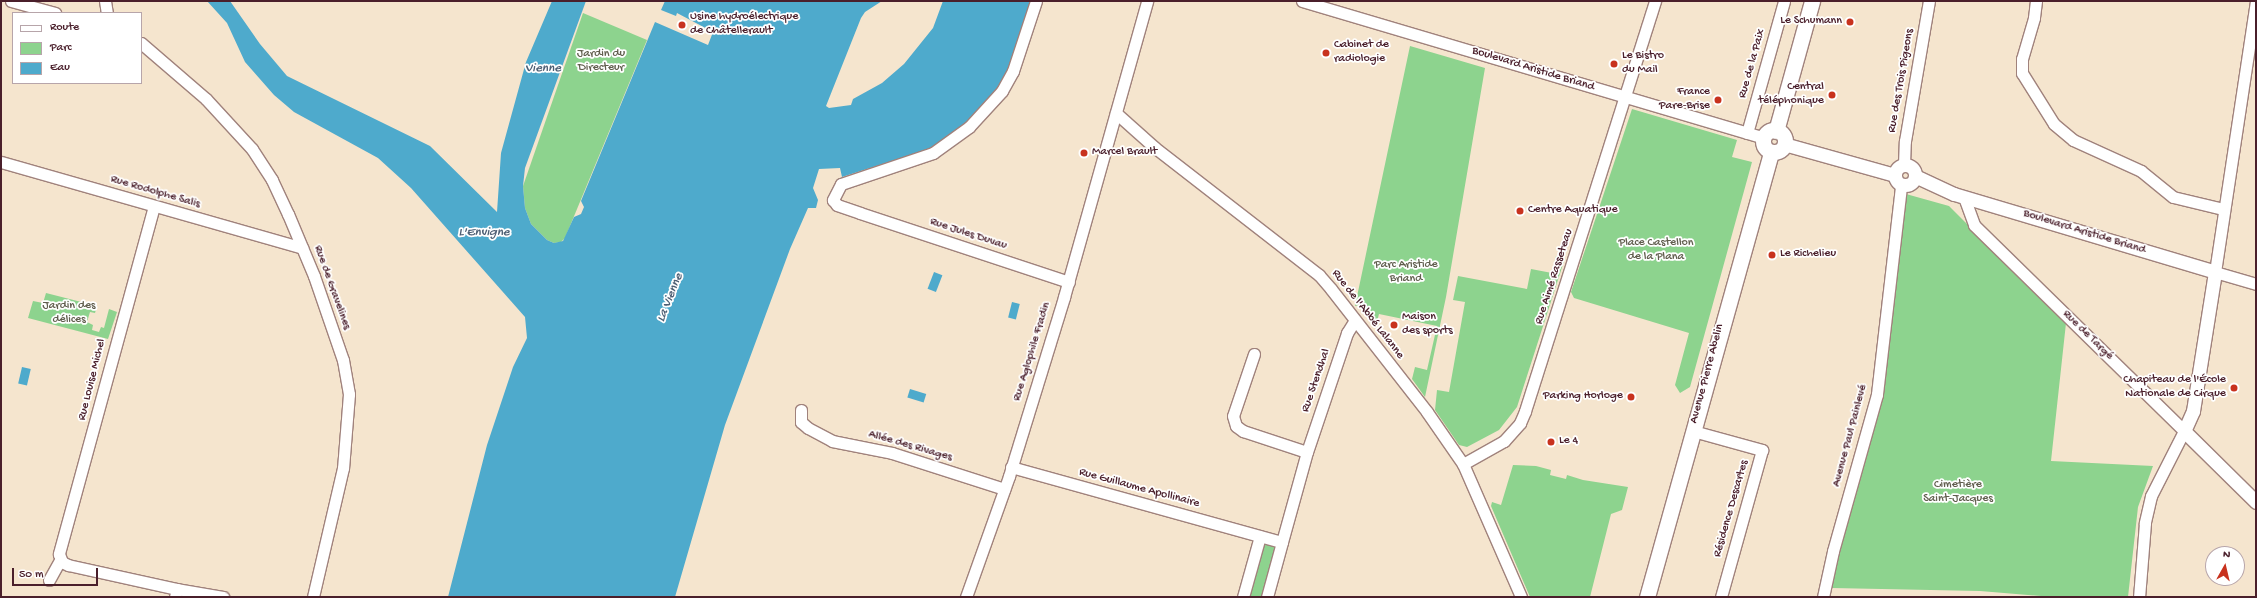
<!DOCTYPE html>
<meta charset="utf-8">
<style>
body{margin:0}
#map{position:relative;width:2257px;height:598px;overflow:hidden;background:#f5e5ce;font-family:"Gochi Hand",sans-serif}
div>[style]{position:absolute}
.green>*{inset:0;background:#8dd38e}
.water>*{inset:0;background:#4eaacc;transform-origin:0 0}
.roads{filter:drop-shadow(1px 0 #a0827c) drop-shadow(-1px 0 #a0827c) drop-shadow(0 1px #a0827c) drop-shadow(0 -1px #a0827c)}
.minor>*{height:11px;margin:-5.5px;padding:0 5.5px;transform-origin:5.5px;border-radius:5.5px;background:#fff}
.tertiary>*{height:13px;margin:-6.5px;padding:0 6.5px;transform-origin:6.5px;border-radius:6.5px;background:#fff}
.tertiary>.ring{margin:-6.5px;padding:0;box-sizing:content-box;background:none;border:13px solid #fff;border-radius:50%}
.secondary>*{height:15px;margin:-7.5px;padding:0 7.5px;transform-origin:7.5px;border-radius:7.5px;background:#fff}
.secondary>.ring{margin:-7.5px;padding:0;box-sizing:content-box;background:none;border:15px solid #fff;border-radius:50%}
.dots>*{width:11px;height:11px;translate:-50% -50%;box-sizing:border-box;border:2px solid #fff;border-radius:50%}
span{translate:-50% -50%;white-space:nowrap;text-align:center;line-height:1.15;-webkit-text-stroke:3.5px #fff;paint-order:stroke}
.poi-label{font-size:12px;color:#4a1f2b}
.left{translate:0 -50%;text-align:left}
.right{translate:-100% -50%;text-align:right}
.park-label{font-size:12px;color:#615e4e}
.street-label{font-size:12px;color:#4a1f2b}
.water-label{font-size:13px;color:#4c5e73;font-style:italic}
.frame{position:absolute;inset:0;border:2px solid #4a1f2b;pointer-events:none}
.legend{position:absolute;left:12px;top:12px;width:130px;height:72px;box-sizing:border-box;background:#fff;border:1px solid #b7a5aa;margin:0;padding:5px 7px;list-style:none;font-size:12px;color:#4a1f2b}
.legend li{display:flex;align-items:center;gap:8px;height:20px}
.legend b{width:20px;border:1px solid #b7a5aa}
.north{position:absolute;left:2205px;top:546px;width:40px;height:40px;box-sizing:border-box;background:#fff;border:1px solid #b7a5aa;border-radius:50%;rotate:8deg;font-size:11px;font-weight:700;line-height:16px;text-align:center;color:#4a1f2b}
.north::after{content:'';display:block;margin:auto;width:14px;height:18px;background:#c8321e;clip-path:polygon(50% 0,100% 100%,50% 72%,0 100%)}
.scale{position:absolute;left:12px;top:568px;width:86px;height:18px;box-sizing:border-box;border:2px solid #4a1f2b;border-top:0;padding-left:5px;font-size:12px;line-height:14px;white-space:nowrap;color:#4a1f2b;-webkit-text-stroke:3px #fff;paint-order:stroke}
</style>
<div id="map">
<div class="green">
<i style="clip-path:polygon(583px 13px,647px 40px,565px 238px,561px 242px,554px 243px,547px 240px,531px 224px,525px 208px,523px 186px)"></i>
<i style="clip-path:polygon(1410px 46px,1485px 68px,1446px 297px,1425px 397px,1412px 379px,1415px 367px,1427px 370px,1437px 326px,1379px 314px,1376px 326px,1359px 305px,1355px 306px)"></i>
<i style="clip-path:polygon(1632px 109px,1737px 140px,1732px 157px,1752px 162px,1690px 387px,1680px 393px,1675px 385px,1689px 333px,1574px 298px,1571px 292px)"></i>
<i style="clip-path:polygon(1906px 194px,1949px 206px,2066px 323px,2051px 461px,2153px 466px,2138px 507px,2128px 597px,2053px 597px,1980px 591px,1832px 588px,1837px 557px,1883px 396px)"></i>
<i style="clip-path:polygon(1556px 256px,1565px 258px,1517px 407px,1499px 430px,1467px 447px,1459px 445px,1435px 410px,1437px 390px,1449px 392px,1465px 302px,1453px 300px,1458px 276px,1527px 289px,1531px 269px,1552px 273px)"></i>
<i style="clip-path:polygon(46px 293px,97px 306px,95px 313px,90px 312px,87px 322px,93px 325px,92px 330px,99px 332px,101px 327px,104px 328px,109px 309px,117px 312px,108px 339px,28px 318px,33px 301px,43px 303px)"></i>
<i style="clip-path:polygon(1513px 465px,1536px 466px,1551px 470px,1550px 475px,1566px 479px,1567px 475px,1583px 480px,1628px 487px,1622px 510px,1611px 514px,1590px 597px,1530px 597px,1491px 506px,1492px 502px,1501px 505px)"></i>
<i style="clip-path:polygon(1263px 543px,1276px 547px,1263px 597px,1247px 597px)"></i>
</div>
<div class="water">
<i style="clip-path:polygon(207px 1px,230px 1px,260px 44px,287px 76px,430px 146px,497px 212px,501px 153px,526px 62px,552px 1px,586px 1px,525px 168px,523px 186px,525px 208px,531px 224px,547px 240px,554px 243px,563px 241px,574px 217px,581px 214px,584px 207px,581px 201px,655px 22px,708px 45px,713px 32px,677px 13px,676px 16px,661px 10px,665px 1px,882px 1px,865px 12px,861px 18px,826px 106px,829px 108px,851px 105px,853px 99px,882px 83px,904px 64px,933px 28px,943px 1px,1031px 1px,1012px 62px,996px 90px,963px 127px,932px 148px,842px 177px,840px 168px,819px 169px,813px 188px,818px 200px,816px 208px,808px 208px,790px 249px,725px 425px,675px 597px,448px 597px,487px 445px,513px 367px,527px 338px,525px 317px,411px 188px,378px 158px,294px 112px,274px 95px,245px 62px,227px 23px)"></i>
<i style="left:934px;top:272px;width:9px;height:18px;rotate:21deg"></i>
<i style="left:1012px;top:302px;width:8px;height:16px;rotate:14deg"></i>
<i style="left:22px;top:367px;width:9px;height:17px;rotate:13deg"></i>
<i style="left:910px;top:389px;width:17px;height:9px;rotate:17deg"></i>
</div>
<div class="roads">
<div class="minor">
<i style="left:11px;top:1px;width:46px;rotate:15.3deg"></i>
<i style="left:105px;top:1px;width:12px;rotate:81deg"></i>
<i style="left:1036px;top:1px;width:74px;rotate:108.2deg"></i>
<i style="left:1013px;top:71px;width:23px;rotate:119deg"></i>
<i style="left:1002px;top:91px;width:49px;rotate:132.5deg"></i>
<i style="left:969px;top:127px;width:44px;rotate:144.2deg"></i>
<i style="left:933px;top:153px;width:97px;rotate:161.4deg"></i>
<i style="left:841px;top:184px;width:18px;rotate:117deg"></i>
<i style="left:833px;top:200px;width:6px;rotate:51deg"></i>
<i style="left:837px;top:205px;width:24px;rotate:19deg"></i>
<i style="left:860px;top:213px;width:220px;rotate:18.3deg"></i>
<i style="left:1302px;top:1px;width:482px;rotate:16.5deg"></i>
<i style="left:2036px;top:1px;width:17px;rotate:97deg"></i>
<i style="left:2034px;top:18px;width:43px;rotate:106.3deg"></i>
<i style="left:2022px;top:59px;width:14px;rotate:90deg"></i>
<i style="left:2022px;top:73px;width:60px;rotate:57.9deg"></i>
<i style="left:2054px;top:124px;width:25px;rotate:40deg"></i>
<i style="left:2073px;top:140px;width:75px;rotate:24.5deg"></i>
<i style="left:2141px;top:171px;width:41px;rotate:39.1deg"></i>
<i style="left:2173px;top:197px;width:51px;rotate:13.5deg"></i>
<i style="left:2256px;top:1px;width:274px;rotate:98.6deg"></i>
<i style="left:2215px;top:272px;width:43px;rotate:16.3deg"></i>
<i style="left:141px;top:43px;width:86px;rotate:40.7deg"></i>
<i style="left:206px;top:99px;width:68px;rotate:47.4deg"></i>
<i style="left:252px;top:149px;width:37px;rotate:57deg"></i>
<i style="left:272px;top:180px;width:38px;rotate:65deg"></i>
<i style="left:288px;top:214px;width:67px;rotate:67.2deg"></i>
<i style="left:314px;top:276px;width:89px;rotate:71deg"></i>
<i style="left:343px;top:360px;width:35px;rotate:80deg"></i>
<i style="left:349px;top:394px;width:74px;rotate:94.6deg"></i>
<i style="left:343px;top:468px;width:132px;rotate:103.1deg"></i>
<i style="left:1116px;top:113px;width:51px;rotate:41.8deg"></i>
<i style="left:1154px;top:147px;width:209px;rotate:37.8deg"></i>
<i style="left:1319px;top:275px;width:18px;rotate:49deg"></i>
<i style="left:1331px;top:289px;width:156px;rotate:52deg"></i>
<i style="left:1427px;top:412px;width:63px;rotate:55.3deg"></i>
<i style="left:1463px;top:464px;width:145px;rotate:66.4deg"></i>
<i style="left:1747px;top:133px;width:137px;rotate:-74.3deg"></i>
<i style="left:1px;top:162px;width:313px;rotate:15.9deg"></i>
<i style="left:1904px;top:165px;width:24px;rotate:-88deg"></i>
<i style="left:1905px;top:141px;width:142px;rotate:-80.3deg"></i>
<i style="left:1964px;top:197px;width:30px;rotate:70deg"></i>
<i style="left:1974px;top:225px;width:294px;rotate:44.4deg"></i>
<i style="left:2184px;top:431px;width:73px;rotate:116.9deg"></i>
<i style="left:2151px;top:496px;width:28px;rotate:103deg"></i>
<i style="left:2145px;top:523px;width:74px;rotate:94.6deg"></i>
<i style="left:154px;top:206px;width:361px;rotate:105.3deg"></i>
<i style="left:59px;top:554px;width:9px;rotate:69deg"></i>
<i style="left:62px;top:562px;width:7px;rotate:27deg"></i>
<i style="left:68px;top:565px;width:112px;rotate:12.4deg"></i>
<i style="left:1254px;top:354px;width:65px;rotate:108.7deg"></i>
<i style="left:1233px;top:416px;width:10px;rotate:73deg"></i>
<i style="left:1236px;top:426px;width:9px;rotate:36deg"></i>
<i style="left:1243px;top:431px;width:67px;rotate:18.2deg"></i>
<i style="left:801px;top:410px;width:12px;rotate:90deg"></i>
<i style="left:801px;top:422px;width:9px;rotate:41deg"></i>
<i style="left:808px;top:428px;width:27px;rotate:28deg"></i>
<i style="left:832px;top:441px;width:61px;rotate:11.3deg"></i>
<i style="left:892px;top:453px;width:118px;rotate:17.8deg"></i>
<i style="left:1693px;top:431px;width:72px;rotate:15.4deg"></i>
<i style="left:1762px;top:450px;width:153px;rotate:105.6deg"></i>
<i style="left:1463px;top:464px;width:47px;rotate:-29.3deg"></i>
<i style="left:1504px;top:441px;width:24px;rotate:-48deg"></i>
<i style="left:1520px;top:423px;width:13px;rotate:-67deg"></i>
<i style="left:1525px;top:411px;width:430px;rotate:-72.4deg"></i>
<i style="left:1011px;top:467px;width:281px;rotate:15.5deg"></i>
<i style="left:1282px;top:542px;width:93px;rotate:-74.5deg"></i>
<i style="left:1307px;top:452px;width:126px;rotate:-71.4deg"></i>
<i style="left:1347px;top:333px;width:15px;rotate:-58deg"></i>
<i style="left:49px;top:580px;width:23px;rotate:-61deg"></i>
<i style="left:175px;top:597px;width:8px;rotate:-76deg"></i>
<i style="left:177px;top:589px;width:47px;rotate:9.9deg"></i>
<i style="left:966px;top:597px;width:128px;rotate:-70.4deg"></i>
<i style="left:1009px;top:476px;width:187px;rotate:-72.9deg"></i>
<i style="left:1064px;top:297px;width:307px;rotate:-74.3deg"></i>
<i style="left:1243px;top:597px;width:63px;rotate:-74.4deg"></i>
<i style="left:1267px;top:597px;width:57px;rotate:-74.7deg"></i>
<i style="left:1823px;top:597px;width:47px;rotate:-77.7deg"></i>
<i style="left:1833px;top:551px;width:163px;rotate:-74.3deg"></i>
<i style="left:1877px;top:394px;width:210px;rotate:-83.4deg"></i>
</div>
<div class="tertiary">
<i style="left:1784px;top:144px;width:115px;rotate:15.6deg"></i>
<i class="ring" style="left:1895px;top:165px;width:7px;height:7px"></i>
<i style="left:1915px;top:176px;width:43px;rotate:24.8deg"></i>
<i style="left:1954px;top:194px;width:272px;rotate:16.6deg"></i>
<i style="left:2215px;top:272px;width:141px;rotate:99deg"></i>
<i style="left:2193px;top:411px;width:22px;rotate:114deg"></i>
<i style="left:2184px;top:431px;width:101px;rotate:44.6deg"></i>
</div>
<div class="secondary">
<i class="ring" style="left:1763px;top:130px;width:7px;height:7px"></i>
<i style="left:1776px;top:131px;width:135px;rotate:-74.5deg"></i>
<i style="left:1647px;top:597px;width:462px;rotate:-74.4deg"></i>
</div>
</div>
<div class="dots">
<i style="left:1850px;top:22px;background:#c8321e"></i>
<i style="left:682px;top:25px;background:#c8321e"></i>
<i style="left:1326px;top:53px;background:#c8321e"></i>
<i style="left:1614px;top:64px;background:#c8321e"></i>
<i style="left:1832px;top:95px;background:#c8321e"></i>
<i style="left:1718px;top:100px;background:#c8321e"></i>
<i style="left:1084px;top:153px;background:#c8321e"></i>
<i style="left:1520px;top:211px;background:#c8321e"></i>
<i style="left:1772px;top:255px;background:#c8321e"></i>
<i style="left:1394px;top:325px;background:#c8321e"></i>
<i style="left:2234px;top:388px;background:#c8321e"></i>
<i style="left:1631px;top:397px;background:#c8321e"></i>
<i style="left:1551px;top:442px;background:#c8321e"></i>
</div>
<div class="poi-label">
<span class="left" style="left:690px;top:25px">Usine hydroélectrique<br>de Châtellerault</span>
<span class="right" style="left:1842px;top:22px">Le Schumann</span>
<span class="left" style="left:1334px;top:53px">Cabinet de<br>radiologie</span>
<span class="left" style="left:1622px;top:64px">Le Bistro<br>du Mail</span>
<span class="right" style="left:1824px;top:95px">Central<br>téléphonique</span>
<span class="right" style="left:1710px;top:100px">France<br>Pare-Brise</span>
<span class="left" style="left:1092px;top:153px">Marcel Brault</span>
<span class="left" style="left:1528px;top:211px">Centre Aquatique</span>
<span class="left" style="left:1780px;top:255px">Le Richelieu</span>
<span class="left" style="left:1402px;top:325px">Maison<br>des sports</span>
<span class="right" style="left:2226px;top:388px">Chapiteau de l'École<br>Nationale de Cirque</span>
<span class="right" style="left:1623px;top:397px">Parking Horloge</span>
<span class="left" style="left:1559px;top:442px">Le 4</span>
</div>
<div class="park-label">
<span style="left:601px;top:62px">Jardin du<br>Directeur</span>
<span style="left:1656px;top:251px">Place Castellon<br>de la Plana</span>
<span style="left:1406px;top:273px">Parc Aristide<br>Briand</span>
<span style="left:69px;top:314px">Jardin des<br>délices</span>
<span style="left:1958px;top:493px">Cimetière<br>Saint-Jacques</span>
</div>
<div class="street-label">
<span style="left:1753px;top:64px;rotate:-74deg">Rue de la Paix</span>
<span style="left:1533px;top:70px;rotate:17deg">Boulevard Aristide Briand</span>
<span style="left:1902px;top:81px;rotate:-80deg">Rue des Trois Pigeons</span>
<span style="left:155px;top:193px;rotate:16deg">Rue Rodolphe Salis</span>
<span style="left:2084px;top:233px;rotate:17deg">Boulevard Aristide Briand</span>
<span style="left:968px;top:235px;rotate:18deg">Rue Jules Duvau</span>
<span style="left:1555px;top:277px;rotate:-72deg">Rue Aimé Rasseteau</span>
<span style="left:331px;top:288px;rotate:70deg">Rue de Gravelines</span>
<span style="left:1367px;top:315px;rotate:52deg">Rue de l'Abbé Lalanne</span>
<span style="left:2087px;top:336px;rotate:44deg">Rue de Targé</span>
<span style="left:1033px;top:352px;rotate:-73deg">Rue Aglophile Fradin</span>
<span style="left:1708px;top:374px;rotate:-75deg">Avenue Pierre Abelin</span>
<span style="left:93px;top:380px;rotate:-76deg">Rue Louise Michel</span>
<span style="left:1317px;top:381px;rotate:-71deg">Rue Stendhal</span>
<span style="left:1851px;top:436px;rotate:-75deg">Avenue Paul Painlevé</span>
<span style="left:910px;top:447px;rotate:16deg">Allée des Rivages</span>
<span style="left:1139px;top:489px;rotate:15deg">Rue Guillaume Apollinaire</span>
<span style="left:1732px;top:509px;rotate:-74deg">Résidence Descartes</span>
</div>
<div class="water-label">
<span style="left:543px;top:69px">Vienne</span>
<span style="left:484px;top:233px">L'Envigne</span>
<span style="left:671px;top:298px;rotate:-68deg">La Vienne</span>
</div>
<div class="frame"></div>
<ul class="legend">
<li><b style="height:5px;background:#fff"></b>Route</li>
<li><b style="height:11px;background:#8dd38e"></b>Parc</li>
<li><b style="height:11px;background:#4eaacc"></b>Eau</li>
</ul>
<div class="north">N</div>
<div class="scale">50 m</div>
</div>
